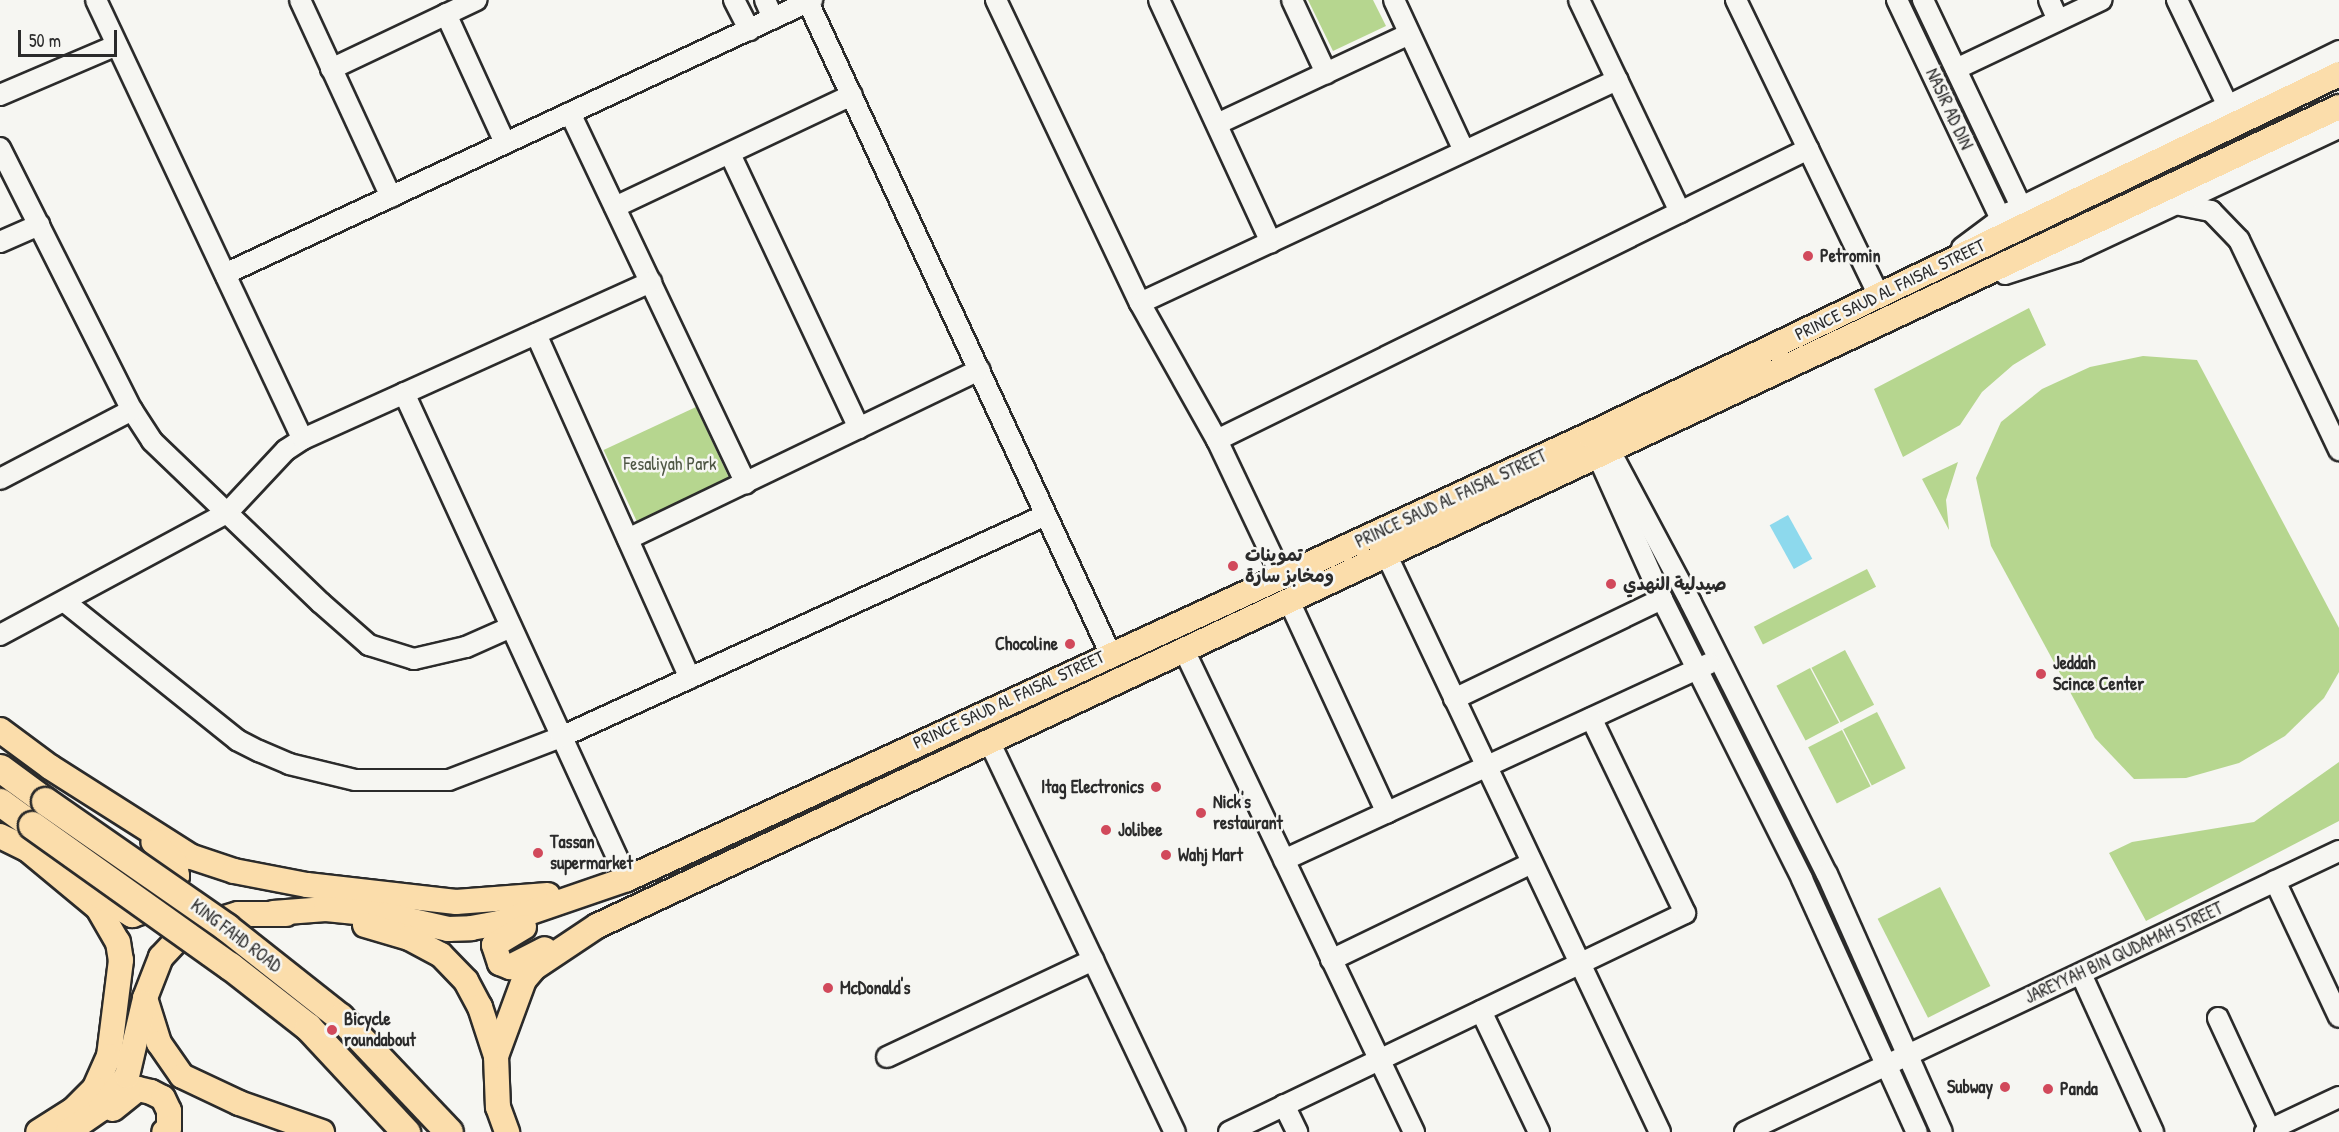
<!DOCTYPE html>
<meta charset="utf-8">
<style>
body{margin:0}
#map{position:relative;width:2339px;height:1132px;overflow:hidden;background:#f6f6f2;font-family:"Patrick Hand","Playpen Sans Arabic",sans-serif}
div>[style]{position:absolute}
.green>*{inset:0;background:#b6d68f;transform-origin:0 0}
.water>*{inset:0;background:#8dd9ed;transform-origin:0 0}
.roads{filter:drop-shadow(2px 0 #2b2b2b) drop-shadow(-2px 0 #2b2b2b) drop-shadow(0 2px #2b2b2b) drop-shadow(0 -2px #2b2b2b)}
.minor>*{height:20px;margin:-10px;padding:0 10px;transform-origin:10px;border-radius:10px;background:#f6f6f2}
.major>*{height:24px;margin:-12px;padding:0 12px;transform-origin:12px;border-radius:12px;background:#fbddab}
.highway>*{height:27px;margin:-13.5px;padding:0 13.5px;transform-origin:13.5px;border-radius:13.5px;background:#fbddab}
.bridges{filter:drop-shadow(2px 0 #2b2b2b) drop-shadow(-2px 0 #2b2b2b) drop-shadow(0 2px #2b2b2b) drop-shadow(0 -2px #2b2b2b)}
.highway-bridge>*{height:27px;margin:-13.5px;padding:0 13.5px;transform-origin:13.5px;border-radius:13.5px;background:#fbddab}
.dots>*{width:16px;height:16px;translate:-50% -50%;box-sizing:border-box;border:3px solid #f6f6f2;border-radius:50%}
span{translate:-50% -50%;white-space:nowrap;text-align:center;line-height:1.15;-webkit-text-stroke:5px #f6f6f2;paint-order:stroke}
.street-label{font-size:18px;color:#2b2b2b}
.poi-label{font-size:18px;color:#2b2b2b;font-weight:700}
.left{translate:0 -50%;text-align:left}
.right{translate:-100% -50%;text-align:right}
.park-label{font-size:18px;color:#4e5644}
.scale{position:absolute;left:18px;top:30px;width:99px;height:27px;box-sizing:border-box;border:3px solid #2b2b2b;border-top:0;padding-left:8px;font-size:18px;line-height:21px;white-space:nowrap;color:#2b2b2b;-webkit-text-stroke:4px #f6f6f2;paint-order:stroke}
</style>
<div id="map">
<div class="green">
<i style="clip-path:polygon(1308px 0,1373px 0,1386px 26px,1333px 51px)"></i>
<i style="clip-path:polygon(2029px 308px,2046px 345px,2013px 365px,1982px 392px,1960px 425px,1903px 457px,1874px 389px)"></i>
<i style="clip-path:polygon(2143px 356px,2197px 360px,2339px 628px,2339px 672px,2324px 698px,2285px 736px,2239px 763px,2186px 778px,2134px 779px,2095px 738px,1991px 546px,1976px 478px,2001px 422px,2042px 389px,2090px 367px)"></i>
<i style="left:696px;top:407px;width:82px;height:102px;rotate:65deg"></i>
<i style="clip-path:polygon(1958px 462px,1946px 500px,1949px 530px,1922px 479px)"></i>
<i style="left:1867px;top:569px;width:20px;height:127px;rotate:63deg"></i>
<i style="left:1845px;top:650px;width:62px;height:38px;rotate:62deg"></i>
<i style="left:1810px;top:668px;width:62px;height:38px;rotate:62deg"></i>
<i style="left:1877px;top:712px;width:63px;height:38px;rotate:63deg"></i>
<i style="left:1842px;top:730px;width:63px;height:38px;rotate:63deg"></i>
<i style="clip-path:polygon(2339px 762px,2339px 821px,2146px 921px,2109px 853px,2132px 842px,2254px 822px)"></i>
<i style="left:1940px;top:887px;width:111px;height:70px;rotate:63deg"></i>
</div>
<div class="water">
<i style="left:1788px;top:515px;width:50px;height:21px;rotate:61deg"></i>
</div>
<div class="roads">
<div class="minor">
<i style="left:96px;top:0;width:485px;rotate:64.8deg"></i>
<i style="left:300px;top:0;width:217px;rotate:65.2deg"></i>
<i style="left:734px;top:0;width:34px;rotate:63deg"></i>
<i style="left:765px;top:0;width:20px;rotate:66deg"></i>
<i style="left:996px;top:0;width:335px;rotate:64.6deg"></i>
<i style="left:1140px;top:303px;width:157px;rotate:60.7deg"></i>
<i style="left:1217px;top:440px;width:152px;rotate:64.6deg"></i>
<i style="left:1159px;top:0;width:267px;rotate:65.2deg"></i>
<i style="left:1292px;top:0;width:81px;rotate:65deg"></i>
<i style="left:1394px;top:0;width:166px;rotate:65.1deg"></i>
<i style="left:1579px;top:0;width:235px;rotate:64.5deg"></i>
<i style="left:1736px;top:0;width:329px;rotate:64.2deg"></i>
<i style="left:1897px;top:0;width:242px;rotate:64.6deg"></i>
<i style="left:1923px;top:0;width:228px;rotate:64.6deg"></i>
<i style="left:2049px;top:0;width:22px;rotate:66deg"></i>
<i style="left:2177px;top:0;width:118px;rotate:64.3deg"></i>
<i style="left:808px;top:2px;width:718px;rotate:65.11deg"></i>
<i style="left:446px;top:14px;width:142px;rotate:65.4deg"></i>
<i style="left:331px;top:69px;width:161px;rotate:-25.4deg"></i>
<i style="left:1956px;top:69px;width:161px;rotate:-25.4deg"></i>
<i style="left:0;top:95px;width:127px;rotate:-23.1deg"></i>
<i style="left:570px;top:113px;width:410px;rotate:64.6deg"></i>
<i style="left:1217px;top:124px;width:212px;rotate:-25.1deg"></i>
<i style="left:0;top:148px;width:293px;rotate:63.3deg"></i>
<i style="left:132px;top:410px;width:37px;rotate:57deg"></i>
<i style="left:152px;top:441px;width:234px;rotate:43.8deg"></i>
<i style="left:321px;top:603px;width:64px;rotate:41.2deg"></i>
<i style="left:369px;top:645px;width:47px;rotate:17.3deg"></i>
<i style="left:414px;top:659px;width:53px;rotate:-13deg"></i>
<i style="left:466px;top:647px;width:49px;rotate:-24deg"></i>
<i style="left:730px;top:154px;width:303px;rotate:64.8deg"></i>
<i style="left:2175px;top:204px;width:37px;rotate:11deg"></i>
<i style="left:2211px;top:211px;width:40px;rotate:46deg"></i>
<i style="left:2239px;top:240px;width:233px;rotate:64.5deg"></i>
<i style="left:615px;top:207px;width:262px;rotate:-25.3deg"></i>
<i style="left:0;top:242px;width:43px;rotate:-23.6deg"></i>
<i style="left:1962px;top:248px;width:59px;rotate:-36.7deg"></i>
<i style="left:2009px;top:213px;width:368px;rotate:-26.1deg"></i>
<i style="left:225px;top:274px;width:648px;rotate:-25.02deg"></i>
<i style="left:2005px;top:274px;width:75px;rotate:-17.9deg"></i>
<i style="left:2076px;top:251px;width:290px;rotate:-25.1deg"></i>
<i style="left:1140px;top:303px;width:527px;rotate:-25.06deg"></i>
<i style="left:536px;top:334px;width:377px;rotate:65.9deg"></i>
<i style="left:404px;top:393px;width:535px;rotate:65.35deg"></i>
<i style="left:1217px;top:440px;width:659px;rotate:-26.21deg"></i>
<i style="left:1599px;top:442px;width:14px;rotate:39deg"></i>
<i style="left:1610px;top:451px;width:172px;rotate:61.9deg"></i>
<i style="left:1691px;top:603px;width:303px;rotate:63.4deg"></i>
<i style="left:1827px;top:874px;width:282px;rotate:66deg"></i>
<i style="left:1592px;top:443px;width:171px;rotate:65.8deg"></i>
<i style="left:1662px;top:599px;width:313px;rotate:63.4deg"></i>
<i style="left:1802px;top:879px;width:278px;rotate:65.6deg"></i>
<i style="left:0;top:479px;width:149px;rotate:-27.6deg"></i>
<i style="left:628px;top:539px;width:390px;rotate:-25.7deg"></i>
<i style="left:1388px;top:558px;width:635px;rotate:64.65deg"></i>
<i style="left:65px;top:602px;width:221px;rotate:38.7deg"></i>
<i style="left:237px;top:740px;width:25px;rotate:27deg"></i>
<i style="left:259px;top:751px;width:33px;rotate:23deg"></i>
<i style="left:289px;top:764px;width:68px;rotate:13.6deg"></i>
<i style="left:355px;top:780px;width:94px"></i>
<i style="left:449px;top:780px;width:120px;rotate:-21deg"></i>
<i style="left:561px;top:737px;width:533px;rotate:-24.6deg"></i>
<i style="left:1290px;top:603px;width:231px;rotate:65.2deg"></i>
<i style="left:0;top:635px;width:258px;rotate:-28.3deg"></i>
<i style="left:227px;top:513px;width:86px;rotate:-46.9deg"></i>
<i style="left:286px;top:450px;width:20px;rotate:-33deg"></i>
<i style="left:303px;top:439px;width:382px;rotate:-24.3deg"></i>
<i style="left:1184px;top:650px;width:534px;rotate:64.49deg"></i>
<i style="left:1454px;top:699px;width:231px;rotate:-25.7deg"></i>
<i style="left:990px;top:743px;width:431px;rotate:64.6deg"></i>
<i style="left:1284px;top:860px;width:468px;rotate:-24.8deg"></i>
<i style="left:2275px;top:881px;width:150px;rotate:64.8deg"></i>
<i style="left:1331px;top:960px;width:223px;rotate:-25.8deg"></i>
<i style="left:2081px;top:974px;width:174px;rotate:65.5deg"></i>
<i style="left:1481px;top:1011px;width:134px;rotate:64.4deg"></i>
<i style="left:2218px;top:1018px;width:126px;rotate:65.1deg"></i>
<i style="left:887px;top:1057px;width:228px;rotate:-25.2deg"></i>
<i style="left:1284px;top:1105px;width:30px;rotate:64deg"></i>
<i style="left:1229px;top:1132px;width:506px;rotate:-25.65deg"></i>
<i style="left:1685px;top:913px;width:216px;rotate:-115.7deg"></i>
<i style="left:1745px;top:1132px;width:657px;rotate:-25.32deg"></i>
<i style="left:2265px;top:1132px;width:82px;rotate:-25.3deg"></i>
</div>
<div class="major">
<i style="left:0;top:730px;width:62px;rotate:36.5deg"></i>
<i style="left:50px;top:767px;width:168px;rotate:32.4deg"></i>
<i style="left:192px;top:857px;width:44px;rotate:18.4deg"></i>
<i style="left:234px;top:871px;width:74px;rotate:10.9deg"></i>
<i style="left:307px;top:885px;width:150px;rotate:6.5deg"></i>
<i style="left:456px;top:902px;width:92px;rotate:-4.4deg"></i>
<i style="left:0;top:836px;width:30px;rotate:26deg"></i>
<i style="left:27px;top:849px;width:92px;rotate:39.7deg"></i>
<i style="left:98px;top:908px;width:39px;rotate:60deg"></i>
<i style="left:118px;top:942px;width:18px;rotate:81deg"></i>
<i style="left:121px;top:960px;width:97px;rotate:97.1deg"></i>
<i style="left:109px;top:1056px;width:36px;rotate:114deg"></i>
<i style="left:94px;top:1089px;width:30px;rotate:135deg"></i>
<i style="left:73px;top:1110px;width:41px;rotate:147.8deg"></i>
<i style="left:92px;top:891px;width:47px;rotate:31deg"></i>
<i style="left:132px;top:915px;width:28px;rotate:-18deg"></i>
<i style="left:159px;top:906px;width:35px;rotate:-59deg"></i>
<i style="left:177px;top:876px;width:13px;rotate:-99deg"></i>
<i style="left:175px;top:863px;width:30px;rotate:-136deg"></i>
<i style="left:273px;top:913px;width:53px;rotate:-4.3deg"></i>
<i style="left:326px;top:909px;width:60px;rotate:5.7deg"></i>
<i style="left:386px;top:915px;width:64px;rotate:12.7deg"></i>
<i style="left:448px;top:929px;width:23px;rotate:-2deg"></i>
<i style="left:471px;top:928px;width:28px;rotate:-10deg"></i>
<i style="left:499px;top:923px;width:135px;rotate:-19deg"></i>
<i style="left:627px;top:879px;width:1060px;rotate:-24.78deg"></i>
<i style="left:1589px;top:435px;width:832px;rotate:-25.7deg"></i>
<i style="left:286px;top:914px;width:48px;rotate:180deg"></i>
<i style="left:238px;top:914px;width:41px;rotate:162.9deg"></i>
<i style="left:199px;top:926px;width:25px;rotate:148deg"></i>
<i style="left:178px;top:939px;width:25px;rotate:133deg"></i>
<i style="left:161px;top:957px;width:44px;rotate:111.3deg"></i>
<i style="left:145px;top:998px;width:47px;rotate:72.7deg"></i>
<i style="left:159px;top:1043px;width:40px;rotate:55.1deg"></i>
<i style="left:182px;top:1076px;width:63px;rotate:25.3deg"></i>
<i style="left:239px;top:1103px;width:88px;rotate:19.3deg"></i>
<i style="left:365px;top:925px;width:46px;rotate:16.5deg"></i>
<i style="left:409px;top:938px;width:36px;rotate:28deg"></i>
<i style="left:441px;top:955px;width:36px;rotate:46deg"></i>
<i style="left:466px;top:981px;width:30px;rotate:62deg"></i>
<i style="left:480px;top:1007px;width:52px;rotate:71.9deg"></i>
<i style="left:496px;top:1056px;width:51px;rotate:87.8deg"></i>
<i style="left:498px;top:1107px;width:27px;rotate:70deg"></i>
<i style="left:524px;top:927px;width:35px;rotate:149deg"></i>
<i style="left:494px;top:945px;width:19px;rotate:72deg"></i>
<i style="left:500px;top:963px;width:11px;rotate:22deg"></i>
<i style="left:510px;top:967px;width:39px;rotate:-27deg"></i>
<i style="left:496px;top:1056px;width:81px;rotate:-69.8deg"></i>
<i style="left:524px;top:980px;width:16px;rotate:-50deg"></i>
<i style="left:534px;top:968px;width:76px;rotate:-33.7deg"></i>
<i style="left:597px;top:926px;width:1925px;rotate:-25.18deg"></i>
<i style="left:113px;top:1109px;width:32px;rotate:-39deg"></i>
<i style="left:138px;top:1089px;width:13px;rotate:13deg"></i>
<i style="left:151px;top:1092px;width:13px;rotate:27deg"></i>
<i style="left:163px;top:1098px;width:14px;rotate:65deg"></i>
<i style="left:169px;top:1111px;width:17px;rotate:90deg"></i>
<i style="left:169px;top:1128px;width:6px;rotate:141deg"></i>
<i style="left:68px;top:1132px;width:40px;rotate:-34.9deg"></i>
<i style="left:101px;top:1109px;width:42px;rotate:-51.8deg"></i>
<i style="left:127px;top:1076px;width:75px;rotate:-76.9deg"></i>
</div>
<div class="highway">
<i style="left:0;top:768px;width:56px;rotate:36.3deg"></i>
<i style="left:0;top:802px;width:39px;rotate:36deg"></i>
</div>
</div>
<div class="bridges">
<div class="highway-bridge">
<i style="left:45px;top:801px;width:221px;rotate:34.8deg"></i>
<i style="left:226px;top:927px;width:145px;rotate:38.3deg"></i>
<i style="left:340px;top:1017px;width:158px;rotate:46.5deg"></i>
<i style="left:32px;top:825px;width:243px;rotate:35.5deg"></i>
<i style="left:230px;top:966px;width:99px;rotate:38deg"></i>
<i style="left:308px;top:1027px;width:144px;rotate:47deg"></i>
</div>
</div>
<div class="dots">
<i style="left:1808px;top:256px;background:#d1495b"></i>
<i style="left:1233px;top:566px;background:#d1495b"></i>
<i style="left:1611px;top:584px;background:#d1495b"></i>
<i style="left:1070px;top:644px;background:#d1495b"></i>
<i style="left:2041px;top:674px;background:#d1495b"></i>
<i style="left:1156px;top:787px;background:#d1495b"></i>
<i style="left:1201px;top:813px;background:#d1495b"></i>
<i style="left:1106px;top:830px;background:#d1495b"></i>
<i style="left:538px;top:853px;background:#d1495b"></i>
<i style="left:1166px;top:855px;background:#d1495b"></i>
<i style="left:828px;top:988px;background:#d1495b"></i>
<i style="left:332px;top:1030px;background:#d1495b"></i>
<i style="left:2005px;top:1087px;background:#d1495b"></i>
<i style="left:2048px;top:1089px;background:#d1495b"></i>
</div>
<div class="street-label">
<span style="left:1949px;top:109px;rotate:65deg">NASIR AD DIN</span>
<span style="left:1890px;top:290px;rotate:-26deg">PRINCE SAUD AL FAISAL STREET</span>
<span style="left:1451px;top:499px;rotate:-25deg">PRINCE SAUD AL FAISAL STREET</span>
<span style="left:1009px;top:700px;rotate:-25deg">PRINCE SAUD AL FAISAL STREET</span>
<span style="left:236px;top:936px;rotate:37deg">KING FAHD ROAD</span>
<span style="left:2124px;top:953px;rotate:-25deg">JAREYYAH BIN QUDAMAH STREET</span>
</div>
<div class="poi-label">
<span class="left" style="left:1820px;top:256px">Petromin</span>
<span class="left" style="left:1245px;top:566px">تموينات<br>ومخابز سارة</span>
<span class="left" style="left:1623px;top:584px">صيدلية النهدي</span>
<span class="right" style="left:1058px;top:644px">Chocoline</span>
<span class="left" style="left:2053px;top:674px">Jeddah<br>Scince Center</span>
<span class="right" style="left:1144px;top:787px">Itag Electronics</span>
<span class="left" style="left:1213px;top:813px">Nick's<br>restaurant</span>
<span class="left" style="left:1118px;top:830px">Jolibee</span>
<span class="left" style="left:550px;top:853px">Tassan<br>supermarket</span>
<span class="left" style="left:1178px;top:855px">Wahj Mart</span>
<span class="left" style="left:840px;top:988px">McDonald's</span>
<span class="left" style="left:344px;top:1030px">Bicycle<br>roundabout</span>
<span class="right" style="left:1993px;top:1087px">Subway</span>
<span class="left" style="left:2060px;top:1089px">Panda</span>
</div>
<div class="park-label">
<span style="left:670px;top:464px">Fesaliyah Park</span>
</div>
<div class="scale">50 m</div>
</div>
